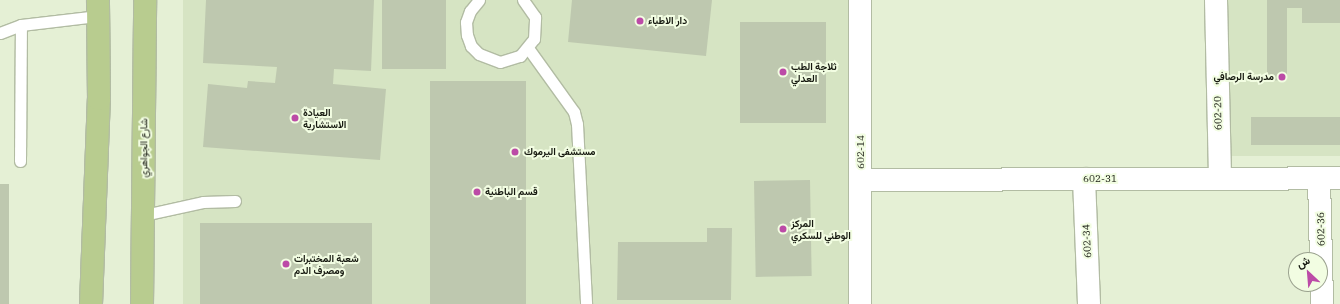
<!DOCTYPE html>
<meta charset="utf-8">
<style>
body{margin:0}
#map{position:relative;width:1340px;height:304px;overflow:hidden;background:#e5f0d5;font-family:"IBM Plex Serif",Vazirmatn,serif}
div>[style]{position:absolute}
.built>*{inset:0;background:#d6e4c3;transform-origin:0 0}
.building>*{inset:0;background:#bec8af;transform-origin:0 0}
.roads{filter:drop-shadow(1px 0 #b2bca3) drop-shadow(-1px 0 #b2bca3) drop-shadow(0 1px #b2bca3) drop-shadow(0 -1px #b2bca3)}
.service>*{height:11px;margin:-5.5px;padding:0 5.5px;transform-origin:5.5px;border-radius:5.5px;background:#fff}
.minor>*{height:22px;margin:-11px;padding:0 11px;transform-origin:11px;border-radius:11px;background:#fff}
.primary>*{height:22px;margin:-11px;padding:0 11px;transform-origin:11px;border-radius:11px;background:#b8cc8f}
.dots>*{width:11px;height:11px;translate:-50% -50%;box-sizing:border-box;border:2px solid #f2fde2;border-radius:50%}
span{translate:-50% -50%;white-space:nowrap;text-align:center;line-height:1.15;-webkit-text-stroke:4px #f2fde2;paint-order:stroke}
.poi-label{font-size:10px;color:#15180f;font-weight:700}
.left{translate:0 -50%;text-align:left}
.right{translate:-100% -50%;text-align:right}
.street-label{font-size:10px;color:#15180f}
.north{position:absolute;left:1288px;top:252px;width:40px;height:40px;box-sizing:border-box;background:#f2fde2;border:1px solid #9aa18e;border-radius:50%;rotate:334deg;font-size:11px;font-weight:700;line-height:16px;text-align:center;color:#15180f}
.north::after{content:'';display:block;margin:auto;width:14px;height:18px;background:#bc4ba7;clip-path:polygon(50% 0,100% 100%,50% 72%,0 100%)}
</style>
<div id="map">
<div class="built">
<i style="left:183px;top:0;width:667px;height:304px"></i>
<i style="left:1224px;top:0;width:116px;height:156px"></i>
</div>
<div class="building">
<i style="clip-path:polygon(206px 0,374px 0,371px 71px,334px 69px,333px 84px,386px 89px,380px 160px,203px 147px,208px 84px,247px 88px,248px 81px,275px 83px,277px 67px,203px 63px)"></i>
<i style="left:382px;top:0;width:64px;height:69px"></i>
<i style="clip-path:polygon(572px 0,712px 0,706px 56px,568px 42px)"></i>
<i style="clip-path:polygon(1267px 0,1340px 0,1340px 23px,1302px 23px,1302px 8px,1287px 8px,1287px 80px,1267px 81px)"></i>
<i style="left:740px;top:22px;width:86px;height:101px"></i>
<i style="left:430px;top:81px;width:96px;height:223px"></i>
<i style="left:1251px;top:117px;width:89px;height:28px"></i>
<i style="left:810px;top:180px;width:96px;height:56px;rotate:89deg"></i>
<i style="left:0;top:184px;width:9px;height:120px"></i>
<i style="left:200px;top:223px;width:172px;height:81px"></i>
<i style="clip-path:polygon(707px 228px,732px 228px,731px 300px,617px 300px,618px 242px,707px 242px)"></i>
</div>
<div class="roads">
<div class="service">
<i style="left:479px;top:0;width:14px;rotate:129deg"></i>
<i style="left:470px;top:11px;width:12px;rotate:110deg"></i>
<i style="left:466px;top:22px;width:13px;rotate:86deg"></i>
<i style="left:467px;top:35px;width:12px;rotate:70deg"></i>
<i style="left:471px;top:46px;width:11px;rotate:45deg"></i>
<i style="left:479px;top:54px;width:22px;rotate:21deg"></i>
<i style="left:500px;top:62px;width:21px;rotate:-17deg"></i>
<i style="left:520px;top:56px;width:22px;rotate:-51deg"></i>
<i style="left:534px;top:39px;width:22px;rotate:-87deg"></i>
<i style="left:535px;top:17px;width:21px;rotate:-125deg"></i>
<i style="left:0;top:33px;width:22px;rotate:-21deg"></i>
<i style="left:21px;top:25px;width:78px;rotate:-6.7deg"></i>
<i style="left:528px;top:48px;width:79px;rotate:54.3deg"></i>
<i style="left:574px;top:112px;width:12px;rotate:76deg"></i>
<i style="left:577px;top:124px;width:180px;rotate:87.1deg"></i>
<i style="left:20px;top:161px;width:136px;rotate:-89.6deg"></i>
<i style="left:144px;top:215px;width:60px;rotate:-12.4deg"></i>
<i style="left:203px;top:202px;width:32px;rotate:-2deg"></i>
</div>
<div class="minor">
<i style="left:860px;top:0;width:304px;rotate:90deg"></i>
<i style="left:1216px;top:0;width:178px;rotate:88.7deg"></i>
<i style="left:1319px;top:178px;width:126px;rotate:88.6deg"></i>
<i style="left:1084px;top:179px;width:125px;rotate:87.7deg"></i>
<i style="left:861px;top:180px;width:479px;rotate:-0.2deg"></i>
</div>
<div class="primary">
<i style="left:91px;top:304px;width:205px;rotate:-87.8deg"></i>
<i style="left:99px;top:99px;width:99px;rotate:-90.6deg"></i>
<i style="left:142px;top:304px;width:304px;rotate:-89.4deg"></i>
</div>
</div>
<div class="dots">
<i style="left:640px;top:21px;background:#bc4ba7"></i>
<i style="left:783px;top:72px;background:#bc4ba7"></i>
<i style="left:1282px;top:77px;background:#bc4ba7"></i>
<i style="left:295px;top:118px;background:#bc4ba7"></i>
<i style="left:515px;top:152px;background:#bc4ba7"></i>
<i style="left:477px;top:192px;background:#bc4ba7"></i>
<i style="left:783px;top:229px;background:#bc4ba7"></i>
<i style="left:286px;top:264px;background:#bc4ba7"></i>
</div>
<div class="poi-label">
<span class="left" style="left:648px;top:21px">دار الاطباء</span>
<span class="left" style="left:791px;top:72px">ثلاجة الطب<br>العدلي</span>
<span class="right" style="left:1274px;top:77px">مدرسة الرصافي</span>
<span class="left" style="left:303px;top:118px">العيادة<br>الاستشارية</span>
<span class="left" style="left:524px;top:152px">مستشفى اليرموك</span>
<span class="left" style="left:485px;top:192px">قسم الباطنية</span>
<span class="left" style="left:791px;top:229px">المركز<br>الوطني للسكري</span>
<span class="left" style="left:294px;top:264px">شعبة المختبرات<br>ومصرف الدم</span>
</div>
<div class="street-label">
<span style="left:1218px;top:113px;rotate:-91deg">602-20</span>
<span style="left:144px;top:148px;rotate:-90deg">شارع الجواهري</span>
<span style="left:861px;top:152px;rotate:-90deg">602-14</span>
<span style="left:1100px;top:179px">602-31</span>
<span style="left:1321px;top:229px;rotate:-91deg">602-36</span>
<span style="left:1087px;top:241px;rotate:-93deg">602-34</span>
</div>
<div class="north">ش</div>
</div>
